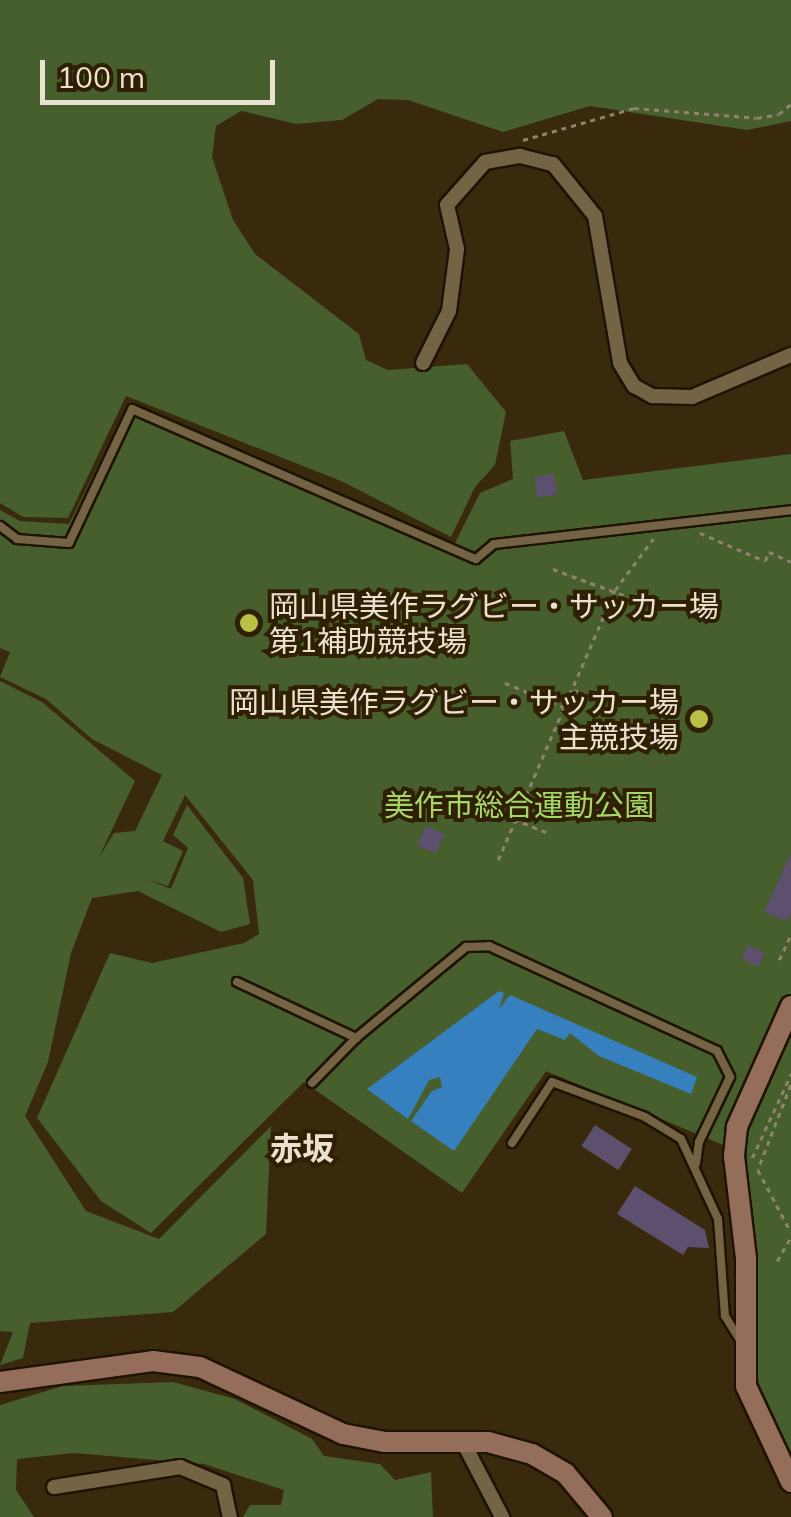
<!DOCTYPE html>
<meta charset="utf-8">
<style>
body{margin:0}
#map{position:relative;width:791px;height:1517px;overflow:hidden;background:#3a2a0d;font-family:Mulish,"Noto Sans JP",sans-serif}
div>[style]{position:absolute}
.green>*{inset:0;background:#475e2d}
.water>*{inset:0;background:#3780bf}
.building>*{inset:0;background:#5c506e;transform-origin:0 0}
.path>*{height:2.5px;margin-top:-1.25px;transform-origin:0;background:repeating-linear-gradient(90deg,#90836c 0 5px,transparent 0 10px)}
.roads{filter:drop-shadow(2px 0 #1e1301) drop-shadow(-2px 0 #1e1301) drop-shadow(0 2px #1e1301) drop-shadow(0 -2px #1e1301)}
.lane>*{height:8px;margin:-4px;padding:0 4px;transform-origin:4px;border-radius:4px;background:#746345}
.street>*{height:14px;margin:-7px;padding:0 7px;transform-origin:7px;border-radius:7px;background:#746345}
.secondary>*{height:20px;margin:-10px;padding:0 10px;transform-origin:10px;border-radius:10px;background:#956d5b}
.dots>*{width:28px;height:28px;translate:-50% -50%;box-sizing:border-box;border:5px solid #2f2003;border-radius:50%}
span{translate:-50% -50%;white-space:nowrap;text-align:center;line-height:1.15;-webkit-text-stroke:8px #2f2003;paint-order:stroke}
.poi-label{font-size:30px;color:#ebe1d1}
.left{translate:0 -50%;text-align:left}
.right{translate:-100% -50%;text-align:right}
.park-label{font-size:30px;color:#a4d767}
.neighbourhood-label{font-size:32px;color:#ebe1d1;font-weight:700}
.scale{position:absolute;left:40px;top:60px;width:235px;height:45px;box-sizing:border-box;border:5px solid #ebe1d1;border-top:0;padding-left:12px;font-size:30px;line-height:35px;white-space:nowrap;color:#ebe1d1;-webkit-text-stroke:8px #2f2003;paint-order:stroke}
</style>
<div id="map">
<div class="green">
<i style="clip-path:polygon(0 0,791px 0,791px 121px,747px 130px,590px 106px,503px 132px,408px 100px,378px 99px,342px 120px,296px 124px,241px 111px,216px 126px,212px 157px,233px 220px,255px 254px,359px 334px,366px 360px,388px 370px,467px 364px,506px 412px,495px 465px,475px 487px,451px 537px,341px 481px,126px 396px,68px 518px,23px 517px,0 503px)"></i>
<i style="clip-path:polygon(129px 402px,454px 545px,480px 493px,513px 479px,510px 441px,564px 431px,583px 480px,791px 454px,791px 1462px,759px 1390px,745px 1154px,546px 1071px,462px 1193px,304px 1082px,151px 1233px,101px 1201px,37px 1118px,110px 953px,152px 963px,244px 943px,259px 934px,253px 880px,185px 795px,163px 841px,183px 851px,168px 886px,147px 879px,171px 889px,188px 848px,173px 835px,187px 805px,243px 878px,250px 924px,221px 932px,138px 891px,92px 898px,71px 953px,48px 1062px,25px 1116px,86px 1211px,159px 1239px,271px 1126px,266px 1234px,173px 1312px,30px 1323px,23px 1358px,0 1365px,13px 1332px,0 1331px,0 681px,42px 702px,135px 781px,99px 857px,114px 833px,135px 831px,162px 775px,92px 739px,46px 699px,0 677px,10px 652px,0 648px,0 510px,20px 521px,69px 524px)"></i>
<i style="clip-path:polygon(173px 1382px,235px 1399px,312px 1439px,324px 1456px,380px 1464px,395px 1480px,431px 1472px,433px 1517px,243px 1517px,250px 1505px,281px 1505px,284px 1490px,204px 1464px,74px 1453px,17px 1459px,16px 1490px,34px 1517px,0 1517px,0 1405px,63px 1386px)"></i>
</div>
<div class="water">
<i style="clip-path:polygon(499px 991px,504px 993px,499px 1009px,510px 995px,697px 1077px,691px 1094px,599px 1056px,570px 1033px,565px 1040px,537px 1029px,454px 1151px,411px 1121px,432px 1091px,442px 1087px,440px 1077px,429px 1080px,408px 1119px,367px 1089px)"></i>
</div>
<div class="building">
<i style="left:554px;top:474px;width:21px;height:20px;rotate:82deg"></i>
<i style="left:426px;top:826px;width:20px;height:21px;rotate:24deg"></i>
<i style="clip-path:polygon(791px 853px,791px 914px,787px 921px,764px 912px)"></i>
<i style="left:748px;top:945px;width:19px;height:15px;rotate:25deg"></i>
<i style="left:595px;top:1125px;width:44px;height:25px;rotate:33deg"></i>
<i style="clip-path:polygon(635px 1186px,705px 1230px,709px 1248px,688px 1247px,683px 1255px,617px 1214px)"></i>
</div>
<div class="path">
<i style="left:523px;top:140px;width:116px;rotate:-16.1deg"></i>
<i style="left:634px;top:108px;width:123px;rotate:4.6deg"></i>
<i style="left:757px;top:118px;width:22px;rotate:-10deg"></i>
<i style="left:779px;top:114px;width:16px;rotate:-40deg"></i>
<i style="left:700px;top:533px;width:71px;rotate:23.3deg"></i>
<i style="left:765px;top:561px;width:10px;rotate:-66deg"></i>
<i style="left:769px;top:552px;width:24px;rotate:24deg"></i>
<i style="left:553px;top:569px;width:98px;rotate:20.3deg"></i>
<i style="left:505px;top:683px;width:64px;rotate:22.1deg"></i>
<i style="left:574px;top:690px;width:32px;rotate:20deg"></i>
<i style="left:559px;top:725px;width:31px;rotate:22deg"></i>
<i style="left:458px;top:797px;width:95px;rotate:21.7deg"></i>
<i style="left:498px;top:860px;width:294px;rotate:-66.6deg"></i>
<i style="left:615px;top:590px;width:64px;rotate:-53.3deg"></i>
<i style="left:779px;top:960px;width:29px;rotate:-65deg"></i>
<i style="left:791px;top:1085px;width:91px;rotate:111.2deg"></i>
<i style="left:758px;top:1170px;width:70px;rotate:62deg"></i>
<i style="left:752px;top:1158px;width:93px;rotate:-65.1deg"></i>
<i style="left:777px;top:1261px;width:28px;rotate:-60deg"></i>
</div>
<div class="roads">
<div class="lane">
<i style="left:0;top:526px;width:21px;rotate:37deg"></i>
<i style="left:17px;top:539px;width:52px;rotate:4.4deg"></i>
<i style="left:69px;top:543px;width:148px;rotate:-64.8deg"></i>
<i style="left:132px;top:409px;width:375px;rotate:23.6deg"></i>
<i style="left:476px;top:559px;width:23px;rotate:-40deg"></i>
<i style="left:494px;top:544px;width:299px;rotate:-6.5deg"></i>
<i style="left:237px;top:982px;width:132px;rotate:25.2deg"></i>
<i style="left:312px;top:1083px;width:63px;rotate:-45.6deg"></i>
<i style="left:356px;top:1038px;width:143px;rotate:-39.6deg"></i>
<i style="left:466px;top:947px;width:23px;rotate:-2deg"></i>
<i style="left:489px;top:946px;width:251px;rotate:24.7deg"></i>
<i style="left:717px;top:1051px;width:29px;rotate:63deg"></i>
<i style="left:730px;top:1077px;width:72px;rotate:115.5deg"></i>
<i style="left:699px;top:1142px;width:22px;rotate:98deg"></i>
<i style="left:512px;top:1143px;width:73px;rotate:-56.7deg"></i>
<i style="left:552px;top:1082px;width:99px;rotate:20.6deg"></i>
<i style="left:645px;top:1117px;width:42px;rotate:31.4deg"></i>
<i style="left:681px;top:1139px;width:88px;rotate:65.2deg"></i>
<i style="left:718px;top:1219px;width:97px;rotate:85.9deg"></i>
<i style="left:725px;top:1316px;width:32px;rotate:58deg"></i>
</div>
<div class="street">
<i style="left:423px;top:363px;width:58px;rotate:-63.4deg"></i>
<i style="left:449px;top:311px;width:63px;rotate:-82.6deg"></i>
<i style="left:457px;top:249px;width:45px;rotate:-102.8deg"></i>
<i style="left:447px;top:205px;width:57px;rotate:-48.5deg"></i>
<i style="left:485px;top:162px;width:36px;rotate:-10deg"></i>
<i style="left:520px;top:156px;width:34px;rotate:14deg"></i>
<i style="left:553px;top:164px;width:67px;rotate:51.1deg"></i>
<i style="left:595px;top:216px;width:149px;rotate:80.3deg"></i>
<i style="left:620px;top:363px;width:27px;rotate:59deg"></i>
<i style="left:634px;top:386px;width:21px;rotate:29deg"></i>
<i style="left:652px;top:396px;width:40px;rotate:1.4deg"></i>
<i style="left:692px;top:397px;width:108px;rotate:-23deg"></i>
<i style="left:463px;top:1442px;width:85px;rotate:62.5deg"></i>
<i style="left:54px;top:1487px;width:128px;rotate:-9deg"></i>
<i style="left:180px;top:1467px;width:47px;rotate:22.7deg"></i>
<i style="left:223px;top:1485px;width:33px;rotate:78deg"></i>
</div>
<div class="secondary">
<i style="left:791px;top:1006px;width:133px;rotate:114.1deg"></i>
<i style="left:737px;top:1127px;width:29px;rotate:96deg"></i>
<i style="left:734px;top:1156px;width:103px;rotate:83.3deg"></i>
<i style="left:746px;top:1258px;width:128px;rotate:90deg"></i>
<i style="left:746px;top:1386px;width:106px;rotate:64.9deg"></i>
<i style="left:0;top:1382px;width:154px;rotate:-7.8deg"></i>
<i style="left:153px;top:1361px;width:47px;rotate:7.3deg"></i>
<i style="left:200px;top:1367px;width:158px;rotate:25.1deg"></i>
<i style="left:343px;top:1434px;width:43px;rotate:10.8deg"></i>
<i style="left:385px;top:1442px;width:103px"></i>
<i style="left:488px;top:1442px;width:46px;rotate:15.3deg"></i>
<i style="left:532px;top:1454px;width:39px;rotate:30deg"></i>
<i style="left:566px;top:1474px;width:56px;rotate:50.1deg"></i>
</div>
</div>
<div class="dots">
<i style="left:249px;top:623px;background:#b9c046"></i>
<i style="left:699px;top:719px;background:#b9c046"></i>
</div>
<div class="poi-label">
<span class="left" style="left:269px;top:623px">岡山県美作ラグビー・サッカー場<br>第1補助競技場</span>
<span class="right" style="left:679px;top:719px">岡山県美作ラグビー・サッカー場<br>主競技場</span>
</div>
<div class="park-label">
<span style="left:519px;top:805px">美作市総合運動公園</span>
</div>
<div class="neighbourhood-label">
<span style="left:302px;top:1148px">赤坂</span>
</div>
<div class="scale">100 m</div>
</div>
